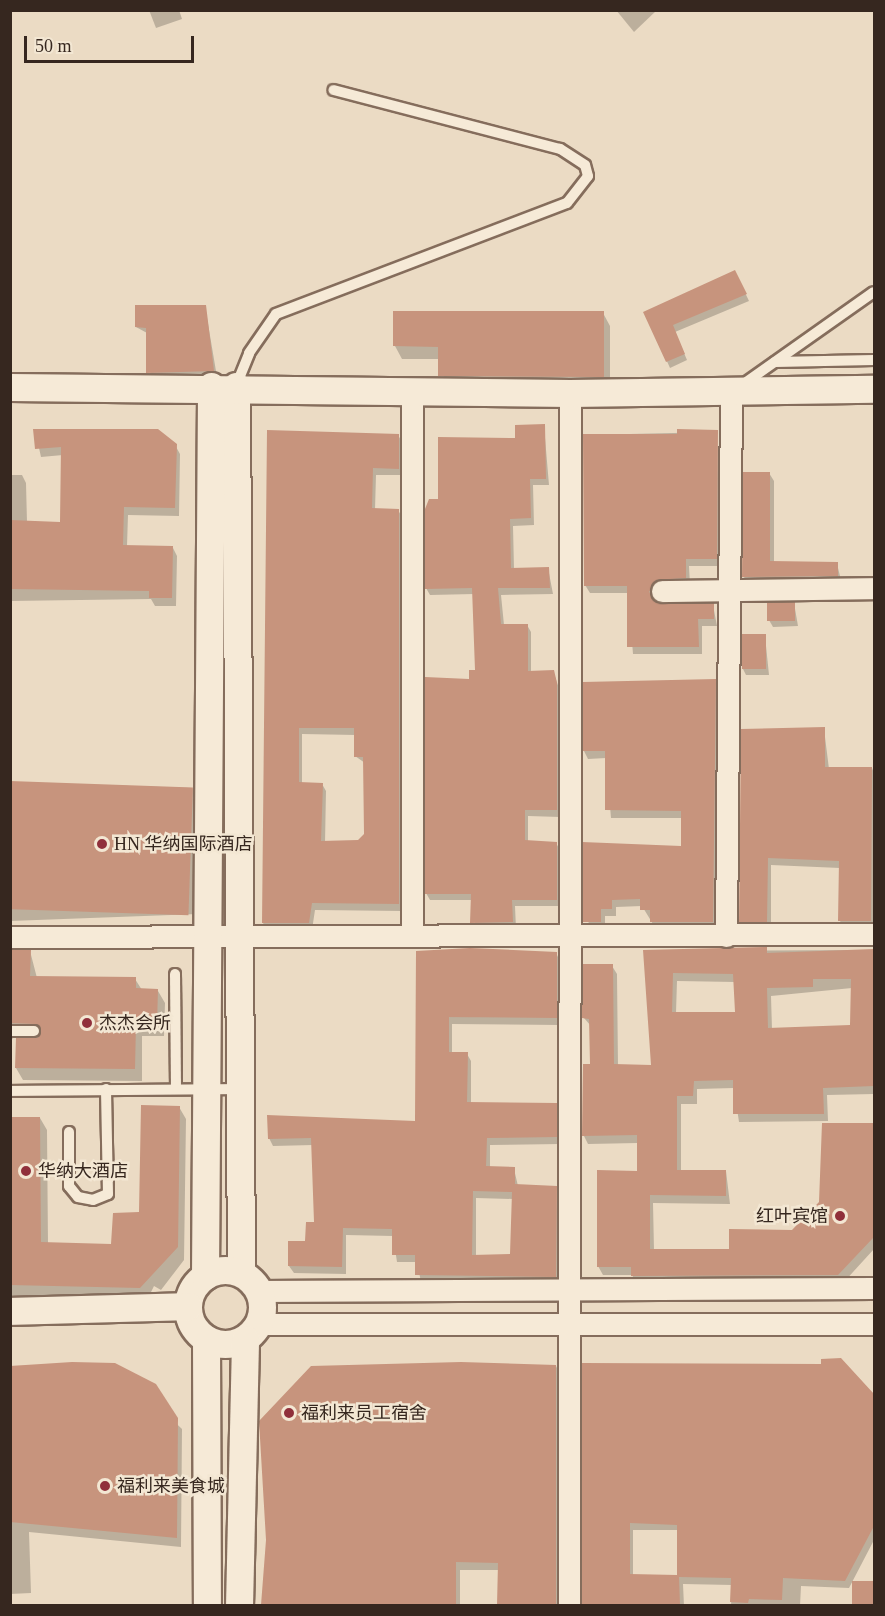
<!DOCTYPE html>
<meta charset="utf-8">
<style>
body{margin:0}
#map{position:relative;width:885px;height:1616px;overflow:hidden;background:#ebdbc4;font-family:"Times New Roman","Noto Sans SC",serif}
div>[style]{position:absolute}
.shadow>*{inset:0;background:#0003;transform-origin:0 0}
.building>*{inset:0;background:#c7947d;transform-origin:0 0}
.roads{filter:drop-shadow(2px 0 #856d5c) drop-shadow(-2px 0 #856d5c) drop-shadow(0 2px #856d5c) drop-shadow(0 -2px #856d5c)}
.service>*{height:10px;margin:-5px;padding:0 5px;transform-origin:5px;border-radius:5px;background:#f6ead7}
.minor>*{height:21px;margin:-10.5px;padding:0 10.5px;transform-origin:10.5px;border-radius:10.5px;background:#f6ead7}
.tertiary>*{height:27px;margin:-13.5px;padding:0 13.5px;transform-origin:13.5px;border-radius:13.5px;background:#f6ead7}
.tertiary>.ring{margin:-13.5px;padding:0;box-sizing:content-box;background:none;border:27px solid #f6ead7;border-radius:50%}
.dots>*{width:16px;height:16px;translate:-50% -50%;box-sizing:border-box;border:3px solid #f3e7d3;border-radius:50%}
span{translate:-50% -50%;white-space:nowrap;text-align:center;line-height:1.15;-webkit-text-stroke:5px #f3e7d3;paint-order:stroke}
.poi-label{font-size:18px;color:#36271f}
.left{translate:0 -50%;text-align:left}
.right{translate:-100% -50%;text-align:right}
.frame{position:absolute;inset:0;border:12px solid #36271f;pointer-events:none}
.scale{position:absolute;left:24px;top:36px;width:170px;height:27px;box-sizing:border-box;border:3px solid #36271f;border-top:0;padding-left:8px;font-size:18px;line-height:21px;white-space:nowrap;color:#36271f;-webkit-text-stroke:4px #f3e7d3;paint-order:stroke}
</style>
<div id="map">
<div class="shadow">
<i style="clip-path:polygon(149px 10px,179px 10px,182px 19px,156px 28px)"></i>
<i style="clip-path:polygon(616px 10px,657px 10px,634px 32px)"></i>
<i style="clip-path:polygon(738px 278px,749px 301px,675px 332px,687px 360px,670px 368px,645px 312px)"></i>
<i style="clip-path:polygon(205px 306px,217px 377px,151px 379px,147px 333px,136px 327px)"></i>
<i style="clip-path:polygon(603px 313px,610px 326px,610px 389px,447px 388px,439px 359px,402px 359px,395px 346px)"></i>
<i style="clip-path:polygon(544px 426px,549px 485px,533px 485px,534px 525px,513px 526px,514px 569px,548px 568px,553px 594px,501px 595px,504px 625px,527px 625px,531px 632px,531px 672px,553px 671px,560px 691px,560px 817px,528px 816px,528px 842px,556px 843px,560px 850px,560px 906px,515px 906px,516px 929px,476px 929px,472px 900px,430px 900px,426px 893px,476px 672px,474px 594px,430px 595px,426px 588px,439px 500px,517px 440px)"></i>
<i style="clip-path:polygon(35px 430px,175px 445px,180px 454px,179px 516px,128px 515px,127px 546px,173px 548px,177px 556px,176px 606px,155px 606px,151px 599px,10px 601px,10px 475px,22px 475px,26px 483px,27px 522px,61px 523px,63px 455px,41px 457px)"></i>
<i style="clip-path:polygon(evenodd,268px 431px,398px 435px,402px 442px,402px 475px,376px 475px,375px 510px,398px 510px,402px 517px,402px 911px,315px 910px,312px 930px,267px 930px,263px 923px,268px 431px,302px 734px,356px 735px,355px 756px,365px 763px,365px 835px,359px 841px,325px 843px,326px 791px,322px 784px,302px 784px,302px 734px)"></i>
<i style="clip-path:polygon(717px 432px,720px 566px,689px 566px,690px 585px,654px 597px,661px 605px,713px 605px,717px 626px,702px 626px,702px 654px,633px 654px,628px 593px,590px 593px,585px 585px,585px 435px)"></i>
<i style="clip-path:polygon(769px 473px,774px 481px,774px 562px,837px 564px,842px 584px,748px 585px,744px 577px)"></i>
<i style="clip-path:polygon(794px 603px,798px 626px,773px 627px,769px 620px)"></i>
<i style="clip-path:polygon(765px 636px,769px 675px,746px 675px,743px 669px)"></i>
<i style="clip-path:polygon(715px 681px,719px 688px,717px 929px,656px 929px,642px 906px,616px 907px,616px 916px,605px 916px,605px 930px,589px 930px,584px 844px,682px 847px,683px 818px,611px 818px,606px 758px,588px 759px,584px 751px)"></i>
<i style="clip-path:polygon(824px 729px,829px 769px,872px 768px,874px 773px,874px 928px,844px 929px,840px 921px,840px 868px,771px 865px,771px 929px,745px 929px,740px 921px)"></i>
<i style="clip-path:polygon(10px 782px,192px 788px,199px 800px,198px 914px,10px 921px)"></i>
<i style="clip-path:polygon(10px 951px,30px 951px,37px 978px,135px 979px,142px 990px,158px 991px,165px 1003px,164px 1036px,142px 1036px,142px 1081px,23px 1080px,16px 1068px,41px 1035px,16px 1035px,10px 1041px)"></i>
<i style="clip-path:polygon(evenodd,645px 951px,874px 950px,874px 1094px,827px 1095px,828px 1121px,739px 1122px,734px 1088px,697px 1089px,697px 1104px,681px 1104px,681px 1171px,726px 1171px,730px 1204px,653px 1203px,654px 1250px,730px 1251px,793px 1232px,821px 1202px,872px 1125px,874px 1249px,843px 1283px,637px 1284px,632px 1275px,603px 1275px,598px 1266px,639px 1172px,638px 1143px,588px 1144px,584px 1136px,592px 1065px,591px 1026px,584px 1018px,612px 966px,617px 974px,618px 1066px,652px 1067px,645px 951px,677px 981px,735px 982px,736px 1013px,676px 1013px,677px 981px,645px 951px,852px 988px,852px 1026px,772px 1029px,771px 996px,852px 988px)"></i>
<i style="clip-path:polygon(evenodd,418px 953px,556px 953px,560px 961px,560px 1025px,452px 1024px,452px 1054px,467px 1054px,471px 1061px,471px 1104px,556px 1105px,560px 1112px,560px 1144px,490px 1145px,490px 1168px,514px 1169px,518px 1186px,556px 1187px,560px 1284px,421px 1282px,417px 1262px,397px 1262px,393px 1236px,346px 1235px,346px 1274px,294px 1273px,289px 1266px,316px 1224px,313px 1145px,273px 1146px,269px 1138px,416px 1122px,418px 953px,476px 1198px,513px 1199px,511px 1255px,476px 1257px,476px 1198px)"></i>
<i style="clip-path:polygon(179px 1107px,186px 1119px,184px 1260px,161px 1290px,154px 1286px,147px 1300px,10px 1296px,10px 1118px,40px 1118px,47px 1130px,48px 1244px,112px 1245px,140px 1214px)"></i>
<i style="clip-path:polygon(115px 1365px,182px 1429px,181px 1547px,29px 1532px,31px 1593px,10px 1594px,10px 1366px)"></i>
<i style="clip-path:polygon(evenodd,584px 1365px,874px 1395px,874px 1540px,849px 1588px,801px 1586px,800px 1606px,731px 1606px,732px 1585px,683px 1584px,684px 1606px,583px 1606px,584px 1365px,633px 1530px,678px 1530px,678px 1577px,633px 1575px,633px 1530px)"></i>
<i style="clip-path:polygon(556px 1366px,560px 1374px,560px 1606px,498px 1606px,499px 1570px,460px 1570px,460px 1606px,266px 1606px,268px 1540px)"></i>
<i style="left:853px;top:1582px;width:19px;height:24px"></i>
</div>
<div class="building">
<i style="clip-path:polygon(735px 270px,747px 294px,673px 325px,685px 354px,666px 362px,643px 312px)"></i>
<i style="clip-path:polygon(135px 305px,206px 305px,214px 371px,146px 373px,146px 328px,135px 327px)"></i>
<i style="clip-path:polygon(393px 311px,604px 311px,604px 377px,438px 376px,438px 347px,393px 346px)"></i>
<i style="clip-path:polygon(545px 424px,546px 479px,530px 479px,531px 518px,510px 519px,511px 568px,549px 567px,550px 588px,498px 588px,501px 624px,528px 624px,528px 671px,554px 670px,557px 683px,557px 810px,525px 810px,525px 840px,557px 842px,557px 900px,512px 900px,513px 922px,470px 923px,471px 894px,425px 894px,425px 677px,469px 679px,469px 670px,475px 670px,472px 588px,425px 589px,425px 509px,429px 499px,438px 499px,438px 437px,515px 438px,515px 425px)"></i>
<i style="clip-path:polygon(33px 429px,158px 429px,177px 444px,175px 508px,124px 507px,123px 545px,173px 546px,172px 598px,149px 598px,149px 591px,10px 589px,10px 520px,60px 522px,61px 447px,35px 449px)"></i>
<i style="clip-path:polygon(677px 429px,718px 430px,717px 559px,686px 559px,686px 578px,656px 580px,649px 592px,662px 604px,714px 603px,714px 619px,698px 619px,699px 647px,627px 647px,627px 586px,584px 586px,583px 434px,677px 434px)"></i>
<i style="clip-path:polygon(evenodd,267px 430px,399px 434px,399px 469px,373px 468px,372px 508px,399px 509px,399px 904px,312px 903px,309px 923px,262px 923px,267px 430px,299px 728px,354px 728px,354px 757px,363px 757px,364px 834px,358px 840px,321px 841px,323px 783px,299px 782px,299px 728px)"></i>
<i style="clip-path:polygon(743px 472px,770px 472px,770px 561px,838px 562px,838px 576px,742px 577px)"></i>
<i style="left:767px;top:602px;width:28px;height:19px"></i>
<i style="left:742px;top:634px;width:24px;height:35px"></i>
<i style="clip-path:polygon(716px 679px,713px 922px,650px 922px,650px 910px,640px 910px,640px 899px,612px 900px,612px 909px,601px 909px,601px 922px,583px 922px,582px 842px,681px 846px,681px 811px,605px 810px,605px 751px,582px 751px,583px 682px)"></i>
<i style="clip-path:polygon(825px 727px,825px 767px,872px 767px,871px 921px,838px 921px,839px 861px,768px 858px,767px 922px,739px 922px,741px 729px)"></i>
<i style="left:10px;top:781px;width:183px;height:128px;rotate:2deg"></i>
<i style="clip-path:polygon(evenodd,767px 947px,767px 953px,874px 949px,874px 1086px,823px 1088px,824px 1114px,733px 1114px,733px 1080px,694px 1081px,693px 1096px,677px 1096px,677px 1170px,726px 1170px,726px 1196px,650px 1195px,650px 1249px,729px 1249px,729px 1229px,792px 1230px,819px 1202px,822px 1123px,873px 1123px,873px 1238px,838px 1275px,631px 1276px,631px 1267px,597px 1267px,597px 1170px,637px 1171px,637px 1135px,582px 1136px,583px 1064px,590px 1064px,589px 1019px,582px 1018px,582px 964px,613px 964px,614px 1064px,651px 1065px,643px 950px,767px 947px,673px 973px,733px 974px,735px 1012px,672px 1012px,673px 973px,767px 947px,813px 979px,851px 979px,850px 1025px,768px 1028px,767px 988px,813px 987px,813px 979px)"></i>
<i style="clip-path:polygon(evenodd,470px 948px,557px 952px,557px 1018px,449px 1017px,449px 1052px,468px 1052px,467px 1102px,557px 1103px,557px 1137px,487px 1138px,486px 1166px,515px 1167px,515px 1184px,557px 1186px,556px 1277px,415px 1275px,415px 1255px,392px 1255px,392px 1229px,343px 1228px,342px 1267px,288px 1266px,288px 1241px,305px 1241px,306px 1222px,314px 1222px,311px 1138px,268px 1139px,267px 1115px,415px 1121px,416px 951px,470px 948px,473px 1191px,512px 1192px,510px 1254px,472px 1255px,473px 1191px)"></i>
<i style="clip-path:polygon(10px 950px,31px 950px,30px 976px,136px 977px,136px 988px,158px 989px,157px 1025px,136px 1024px,135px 1069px,15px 1068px,16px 1038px,37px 1038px,41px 1030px,35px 1024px,10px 1023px)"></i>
<i style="clip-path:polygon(141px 1105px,180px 1106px,178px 1247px,140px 1288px,10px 1285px,10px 1117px,40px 1117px,41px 1242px,111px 1244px,113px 1213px,139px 1212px)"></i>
<i style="clip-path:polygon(evenodd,841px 1358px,874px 1394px,874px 1526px,845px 1581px,783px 1578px,782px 1600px,749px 1599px,748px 1603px,730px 1602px,731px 1578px,679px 1577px,680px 1605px,582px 1605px,582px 1363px,821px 1364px,821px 1359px,841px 1358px,630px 1523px,677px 1525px,677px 1575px,630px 1574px,630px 1523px)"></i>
<i style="clip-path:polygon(72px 1362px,115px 1363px,156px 1384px,178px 1418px,177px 1538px,10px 1522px,10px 1366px)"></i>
<i style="clip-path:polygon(461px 1362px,556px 1365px,556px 1605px,497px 1605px,498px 1563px,456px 1562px,456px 1605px,261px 1605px,266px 1540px,259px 1421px,311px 1366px)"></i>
<i style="left:852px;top:1581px;width:21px;height:24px"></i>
</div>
<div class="roads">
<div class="service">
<i style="left:775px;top:362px;width:99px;rotate:-1.2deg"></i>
<i style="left:742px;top:385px;width:161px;rotate:-35.2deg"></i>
<i style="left:236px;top:386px;width:35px;rotate:-68deg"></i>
<i style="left:249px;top:353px;width:47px;rotate:-55.3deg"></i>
<i style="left:276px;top:314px;width:311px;rotate:-20.9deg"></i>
<i style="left:567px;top:203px;width:34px;rotate:-52deg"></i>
<i style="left:588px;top:176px;width:11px;rotate:-105deg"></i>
<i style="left:585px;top:165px;width:30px;rotate:-147deg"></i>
<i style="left:560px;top:149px;width:234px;rotate:-165.4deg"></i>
<i style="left:175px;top:974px;width:114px;rotate:89.5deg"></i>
<i style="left:10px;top:1031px;width:24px"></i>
<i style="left:10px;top:1091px;width:230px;rotate:-0.5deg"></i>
<i style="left:69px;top:1132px;width:54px;rotate:90deg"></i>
<i style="left:69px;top:1186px;width:14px;rotate:51deg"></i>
<i style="left:78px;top:1197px;width:15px;rotate:11deg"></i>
<i style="left:93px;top:1200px;width:16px;rotate:-22deg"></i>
<i style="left:108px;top:1194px;width:105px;rotate:-91.1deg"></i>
</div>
<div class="minor">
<i style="left:412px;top:389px;width:546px;rotate:90deg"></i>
<i style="left:662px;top:591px;width:212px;rotate:-0.8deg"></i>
<i style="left:726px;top:936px;width:543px;rotate:-89.47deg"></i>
<i style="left:10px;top:937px;width:864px;rotate:-0.2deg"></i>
<i style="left:259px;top:1291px;width:615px;rotate:-0.28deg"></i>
<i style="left:259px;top:1324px;width:615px"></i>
<i style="left:569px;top:1606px;width:1213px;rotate:-89.95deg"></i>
</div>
<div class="tertiary">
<i style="left:236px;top:386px;width:887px;rotate:89.68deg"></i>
<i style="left:10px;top:387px;width:560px;rotate:0.61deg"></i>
<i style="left:570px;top:393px;width:304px;rotate:-0.8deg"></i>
<i class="ring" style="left:188px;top:1270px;width:47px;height:47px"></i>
<i style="left:205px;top:1276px;width:890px;rotate:-89.61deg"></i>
<i style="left:10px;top:1311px;width:178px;rotate:-1.6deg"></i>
<i style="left:206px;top:1339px;width:267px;rotate:89.8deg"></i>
<i style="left:239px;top:1606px;width:267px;rotate:-88.7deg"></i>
</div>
</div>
<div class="dots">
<i style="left:102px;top:844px;background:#90303b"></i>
<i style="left:87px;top:1023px;background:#90303b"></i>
<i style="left:26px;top:1171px;background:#90303b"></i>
<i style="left:840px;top:1216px;background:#90303b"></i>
<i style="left:289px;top:1413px;background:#90303b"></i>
<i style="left:105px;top:1486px;background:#90303b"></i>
</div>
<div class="poi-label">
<span class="left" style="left:114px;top:844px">HN 华纳国际酒店</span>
<span class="left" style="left:99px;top:1023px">杰杰会所</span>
<span class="left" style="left:38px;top:1171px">华纳大酒店</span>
<span class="right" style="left:828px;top:1216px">红叶宾馆</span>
<span class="left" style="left:301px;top:1413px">福利来员工宿舍</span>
<span class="left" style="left:117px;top:1486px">福利来美食城</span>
</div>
<div class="frame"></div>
<div class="scale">50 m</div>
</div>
